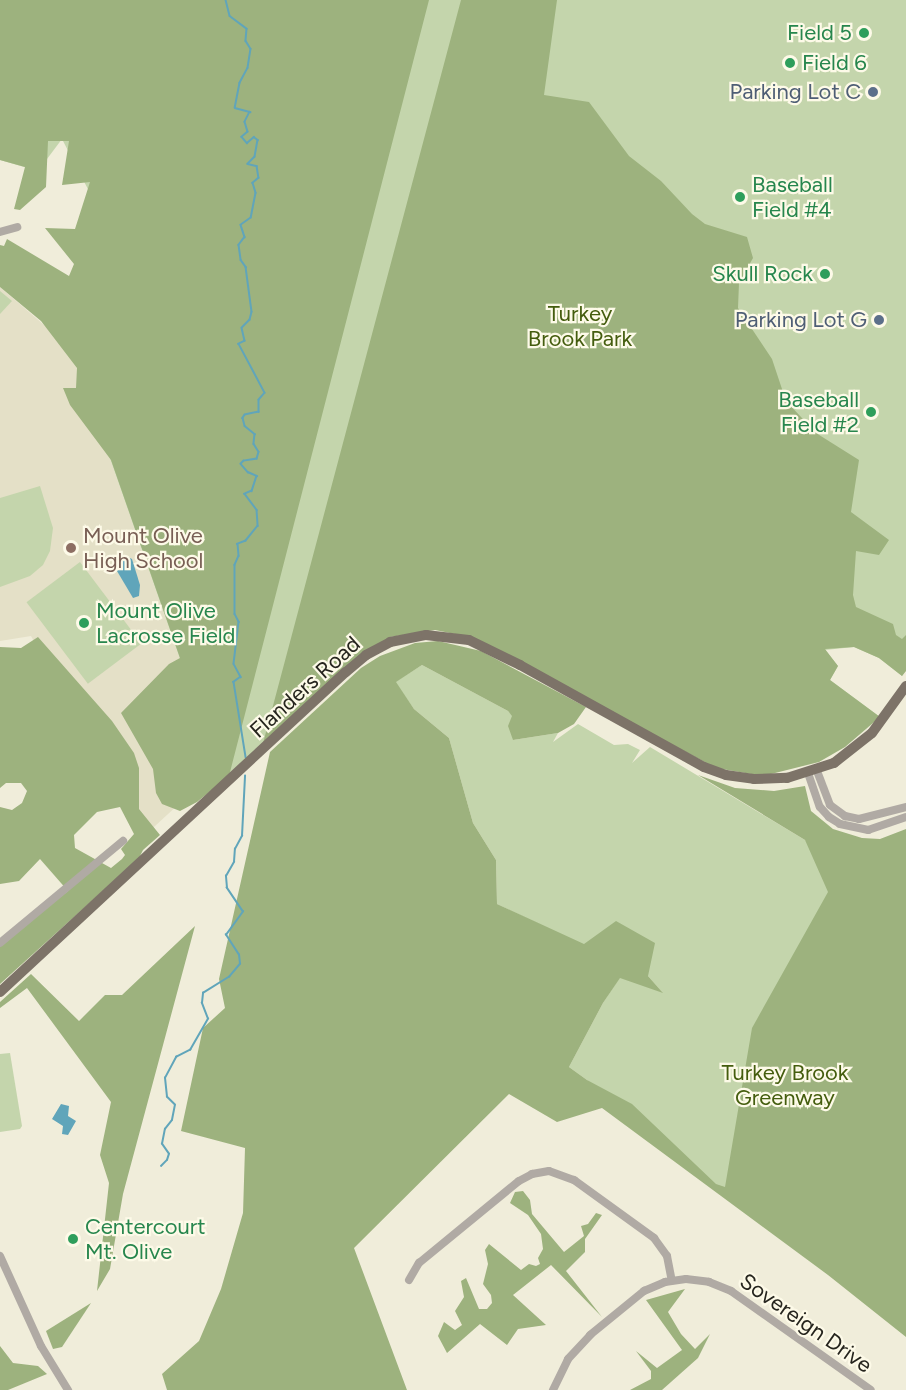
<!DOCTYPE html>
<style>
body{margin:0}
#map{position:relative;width:906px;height:1390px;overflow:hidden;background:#f0edda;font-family:Figtree,sans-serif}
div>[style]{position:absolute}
.built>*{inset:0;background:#e4e0c7}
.green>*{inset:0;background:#c4d5ac;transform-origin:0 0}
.forest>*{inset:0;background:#9db27e}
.water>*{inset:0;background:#60a5ba}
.stream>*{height:1.5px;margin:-0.75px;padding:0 0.75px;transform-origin:0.75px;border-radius:0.75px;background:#60a5ba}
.minor>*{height:8px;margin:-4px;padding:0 4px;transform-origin:4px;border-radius:4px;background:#b0aaa4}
.major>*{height:10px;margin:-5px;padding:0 5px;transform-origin:5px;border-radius:5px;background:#7d7368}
.dots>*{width:16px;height:16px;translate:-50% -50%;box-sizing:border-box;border:3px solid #fdfae8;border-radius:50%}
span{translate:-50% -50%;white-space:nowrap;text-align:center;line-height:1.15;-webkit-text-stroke:4.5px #fdfae8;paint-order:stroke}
.leisure-label{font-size:22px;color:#27864d}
.right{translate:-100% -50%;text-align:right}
.left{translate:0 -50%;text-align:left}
.service-label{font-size:22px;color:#4e5e75}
.park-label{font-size:22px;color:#445d0e}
.education-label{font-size:22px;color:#785e54}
.street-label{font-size:22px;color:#26251e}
</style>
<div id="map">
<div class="built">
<i style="clip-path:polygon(0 287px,80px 356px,82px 378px,218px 768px,142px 838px,31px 636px,0 641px)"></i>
</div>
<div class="green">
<i style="clip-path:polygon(0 0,906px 0,906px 670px,902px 676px,879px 658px,854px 647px,825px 650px,838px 666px,830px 680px,880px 717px,455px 627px,372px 630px,262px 747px,229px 776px,218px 768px,82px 378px,107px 226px,62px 139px,38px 171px,0 160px)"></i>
<i style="clip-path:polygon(0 291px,12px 301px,0 314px)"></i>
<i style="clip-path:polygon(40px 486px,53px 528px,50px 551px,43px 565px,30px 576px,0 587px,0 498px)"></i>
<i style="left:80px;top:562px;width:102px;height:67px;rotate:53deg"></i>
<i style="clip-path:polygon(422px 665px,508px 711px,512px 715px,513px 740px,558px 733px,553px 742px,578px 724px,614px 745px,628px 744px,640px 750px,632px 763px,650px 747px,805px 840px,906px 918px,906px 1325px,616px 1114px,587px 1080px,569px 1067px,603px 1003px,620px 977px,662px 992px,648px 976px,497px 904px,496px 860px,473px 823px,449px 738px,414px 709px,395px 682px)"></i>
<i style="clip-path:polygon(10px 1053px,22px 1126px,20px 1129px,0 1132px,0 1054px)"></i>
</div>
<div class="forest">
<i style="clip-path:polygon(0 0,429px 0,229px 776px,197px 802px,180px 811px,162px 804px,156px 793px,153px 769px,121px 713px,169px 664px,180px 658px,111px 460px,70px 405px,63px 388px,76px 388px,77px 368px,41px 321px,0 287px,0 245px,4px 246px,7px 239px,69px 276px,74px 264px,45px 228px,75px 229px,90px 182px,62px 185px,69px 141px,48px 141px,46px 187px,20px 210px,14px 209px,25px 167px,0 160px)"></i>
<i style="clip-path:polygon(461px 0,557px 0,544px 95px,589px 102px,629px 156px,661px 181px,692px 214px,705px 224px,747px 237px,753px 258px,739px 283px,738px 308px,772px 359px,786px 401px,816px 433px,859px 460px,851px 512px,889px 540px,879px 555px,856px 551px,853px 595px,856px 607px,893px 624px,896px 635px,902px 639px,906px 635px,906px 671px,902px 676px,879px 658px,854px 647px,825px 649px,838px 666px,830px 680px,880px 717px,845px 747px,819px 762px,763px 776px,716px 768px,470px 637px,435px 630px,390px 637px,262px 747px)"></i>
<i style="clip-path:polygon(evenodd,38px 637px,112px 721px,134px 753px,139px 768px,139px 809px,160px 835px,143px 850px,139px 858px,0 984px,0 945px,68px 891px,40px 859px,19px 881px,0 884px,0 807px,12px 810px,22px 803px,27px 791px,21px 783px,6px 783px,0 788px,0 647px,21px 648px,38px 637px,120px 807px,134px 834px,121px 849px,125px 855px,122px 859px,111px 868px,75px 848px,74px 835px,97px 812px,120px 807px)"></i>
<i style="clip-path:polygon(438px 641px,481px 651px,586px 707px,574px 724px,558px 733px,513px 740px,508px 726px,512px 716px,508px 711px,422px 665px,396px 682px,414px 709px,449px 738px,473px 823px,496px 860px,497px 904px,584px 944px,616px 921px,655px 943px,648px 976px,663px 993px,620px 978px,603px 1003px,569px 1067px,587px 1080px,632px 1104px,716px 1184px,725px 1187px,752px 1028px,828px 892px,805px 840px,698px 775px,735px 788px,774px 791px,805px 786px,811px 811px,833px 829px,862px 838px,880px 839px,906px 829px,906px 1337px,828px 1275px,602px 1108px,557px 1122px,509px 1094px,354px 1248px,407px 1390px,167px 1390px,162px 1374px,199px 1341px,221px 1289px,243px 1213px,245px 1148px,181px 1131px,203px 1028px,225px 1008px,219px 979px,270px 752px,361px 668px,380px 656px,415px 643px)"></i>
<i style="clip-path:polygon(195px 926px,123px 1194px,110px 1269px,97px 1291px,109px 1183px,100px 1155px,111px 1102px,27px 988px,0 1008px,0 1002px,31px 974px,79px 1021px,105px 995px,122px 995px)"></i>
<i style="clip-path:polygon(523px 1191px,530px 1200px,532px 1214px,564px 1252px,584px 1236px,581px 1226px,588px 1224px,596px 1213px,602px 1215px,585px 1239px,585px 1252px,566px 1271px,602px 1317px,551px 1265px,513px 1295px,546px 1325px,518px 1329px,507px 1345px,480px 1324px,447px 1353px,438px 1336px,444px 1322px,455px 1330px,462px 1325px,455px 1311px,464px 1297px,461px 1281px,466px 1278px,479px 1309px,487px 1309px,492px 1303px,491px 1295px,483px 1284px,488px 1264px,485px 1250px,489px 1244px,521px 1270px,529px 1264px,536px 1266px,540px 1264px,538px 1258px,543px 1249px,541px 1234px,528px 1215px,510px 1203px,515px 1192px)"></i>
<i style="clip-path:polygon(685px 1289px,668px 1312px,681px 1334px,695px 1349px,710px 1334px,698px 1358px,662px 1390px,630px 1390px,651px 1379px,651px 1371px,636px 1351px,657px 1368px,682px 1350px,646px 1300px)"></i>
<i style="clip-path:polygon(91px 1303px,62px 1347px,53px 1349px,46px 1331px)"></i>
<i style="clip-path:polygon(0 1346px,13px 1363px,38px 1366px,47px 1374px,8px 1390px,0 1390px)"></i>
</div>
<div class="water">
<i style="clip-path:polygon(128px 557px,132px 559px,140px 585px,139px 596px,133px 598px,117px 571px,119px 562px)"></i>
<i style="clip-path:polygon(61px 1104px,69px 1106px,68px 1116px,76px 1121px,68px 1135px,62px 1134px,63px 1126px,52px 1119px)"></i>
</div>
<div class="stream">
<i style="left:226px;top:0;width:16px;rotate:76deg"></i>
<i style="left:230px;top:16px;width:21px;rotate:37deg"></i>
<i style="left:247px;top:29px;width:12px;rotate:95deg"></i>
<i style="left:246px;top:41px;width:9px;rotate:58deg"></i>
<i style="left:251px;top:49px;width:19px;rotate:99deg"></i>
<i style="left:248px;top:68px;width:17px;rotate:118deg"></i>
<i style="left:240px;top:83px;width:25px;rotate:101deg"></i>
<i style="left:235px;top:108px;width:16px;rotate:15deg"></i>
<i style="left:250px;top:112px;width:11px;rotate:117deg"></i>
<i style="left:245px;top:122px;width:10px;rotate:73deg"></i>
<i style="left:248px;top:132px;width:8px;rotate:140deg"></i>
<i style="left:242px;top:137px;width:8px;rotate:50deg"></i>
<i style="left:247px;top:143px;width:9px;rotate:-41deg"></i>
<i style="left:254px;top:137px;width:5px;rotate:37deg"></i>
<i style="left:258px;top:140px;width:17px;rotate:100deg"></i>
<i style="left:255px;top:157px;width:10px;rotate:135deg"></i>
<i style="left:248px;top:164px;width:9px;rotate:13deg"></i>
<i style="left:257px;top:166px;width:12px;rotate:81deg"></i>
<i style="left:259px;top:178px;width:8px;rotate:140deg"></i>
<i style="left:253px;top:183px;width:10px;rotate:73deg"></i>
<i style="left:256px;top:193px;width:25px;rotate:101deg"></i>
<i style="left:251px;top:218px;width:12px;rotate:145deg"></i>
<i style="left:241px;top:225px;width:13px;rotate:72deg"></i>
<i style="left:245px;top:237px;width:10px;rotate:127deg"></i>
<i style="left:239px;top:245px;width:15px;rotate:82deg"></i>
<i style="left:241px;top:260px;width:9px;rotate:54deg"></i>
<i style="left:246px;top:267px;width:45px;rotate:82.4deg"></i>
<i style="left:252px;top:312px;width:8px;rotate:104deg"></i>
<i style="left:250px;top:320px;width:11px;rotate:135deg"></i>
<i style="left:242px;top:328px;width:13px;rotate:77deg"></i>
<i style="left:245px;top:341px;width:7px;rotate:153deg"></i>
<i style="left:239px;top:344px;width:55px;rotate:62deg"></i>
<i style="left:265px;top:393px;width:9px;rotate:131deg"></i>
<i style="left:259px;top:400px;width:12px;rotate:90deg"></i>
<i style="left:259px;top:412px;width:14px;rotate:168deg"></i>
<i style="left:245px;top:415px;width:4px;rotate:124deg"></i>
<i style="left:243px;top:418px;width:8px;rotate:76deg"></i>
<i style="left:245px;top:426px;width:13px;rotate:39deg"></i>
<i style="left:255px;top:434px;width:10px;rotate:96deg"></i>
<i style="left:254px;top:444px;width:9px;rotate:58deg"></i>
<i style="left:259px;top:452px;width:7px;rotate:106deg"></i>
<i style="left:257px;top:459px;width:13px;rotate:171deg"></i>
<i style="left:244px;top:461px;width:4px;rotate:135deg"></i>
<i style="left:241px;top:464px;width:11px;rotate:49deg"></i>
<i style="left:248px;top:472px;width:10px;rotate:24deg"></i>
<i style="left:257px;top:476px;width:16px;rotate:108deg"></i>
<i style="left:252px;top:491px;width:8px;rotate:157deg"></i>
<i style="left:245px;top:494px;width:20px;rotate:53deg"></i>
<i style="left:257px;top:510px;width:16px;rotate:86deg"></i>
<i style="left:258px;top:526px;width:19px;rotate:129deg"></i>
<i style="left:246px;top:541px;width:9px;rotate:159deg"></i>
<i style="left:238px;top:544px;width:12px;rotate:85deg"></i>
<i style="left:239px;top:556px;width:10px;rotate:114deg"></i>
<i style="left:235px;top:565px;width:49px;rotate:90deg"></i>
<i style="left:235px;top:614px;width:9px;rotate:63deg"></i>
<i style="left:239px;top:622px;width:42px;rotate:96.8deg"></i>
<i style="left:234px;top:664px;width:15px;rotate:62deg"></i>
<i style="left:241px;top:677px;width:9px;rotate:144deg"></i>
<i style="left:234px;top:682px;width:76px;rotate:80.9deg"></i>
<i style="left:161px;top:1166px;width:8px;rotate:-45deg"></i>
<i style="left:167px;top:1160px;width:6px;rotate:-72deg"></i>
<i style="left:169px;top:1154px;width:12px;rotate:-125deg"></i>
<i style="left:162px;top:1144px;width:15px;rotate:-79deg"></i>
<i style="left:165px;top:1129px;width:11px;rotate:-52deg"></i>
<i style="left:172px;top:1120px;width:15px;rotate:-79deg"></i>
<i style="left:175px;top:1105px;width:11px;rotate:-135deg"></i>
<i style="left:167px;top:1097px;width:19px;rotate:-96deg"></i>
<i style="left:165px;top:1078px;width:24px;rotate:-62deg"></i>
<i style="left:176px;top:1057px;width:16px;rotate:-27deg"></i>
<i style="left:190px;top:1050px;width:36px;rotate:-60deg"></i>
<i style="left:208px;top:1019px;width:17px;rotate:-111deg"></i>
<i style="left:202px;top:1003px;width:10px;rotate:-84deg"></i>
<i style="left:203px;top:993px;width:31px;rotate:-32deg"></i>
<i style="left:229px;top:977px;width:17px;rotate:-50deg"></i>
<i style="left:240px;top:964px;width:9px;rotate:-96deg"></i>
<i style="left:239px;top:955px;width:24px;rotate:-123deg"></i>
<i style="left:226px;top:935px;width:29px;rotate:-54deg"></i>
<i style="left:243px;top:912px;width:29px;rotate:-124deg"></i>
<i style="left:227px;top:888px;width:12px;rotate:-95deg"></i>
<i style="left:226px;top:876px;width:16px;rotate:-60deg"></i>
<i style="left:234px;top:862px;width:13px;rotate:-86deg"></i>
<i style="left:235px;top:849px;width:15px;rotate:-62deg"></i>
<i style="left:242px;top:836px;width:60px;rotate:-87.1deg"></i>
</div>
<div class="minor">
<i style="left:0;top:232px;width:18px;rotate:-16deg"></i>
<i style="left:817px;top:771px;width:36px;rotate:69deg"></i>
<i style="left:830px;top:805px;width:19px;rotate:36deg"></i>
<i style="left:845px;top:816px;width:14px;rotate:12deg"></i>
<i style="left:859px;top:819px;width:49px;rotate:-14.3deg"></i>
<i style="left:808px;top:773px;width:36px;rotate:71deg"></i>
<i style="left:820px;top:807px;width:13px;rotate:48deg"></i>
<i style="left:829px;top:817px;width:13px;rotate:32deg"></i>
<i style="left:840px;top:824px;width:29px;rotate:12deg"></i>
<i style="left:868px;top:830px;width:40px;rotate:-18.9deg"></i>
<i style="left:0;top:943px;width:160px;rotate:-39.7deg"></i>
<i style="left:0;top:1256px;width:99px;rotate:65.5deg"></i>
<i style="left:41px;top:1346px;width:52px;rotate:58.5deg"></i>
<i style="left:409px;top:1280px;width:20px;rotate:-60deg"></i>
<i style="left:419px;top:1263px;width:129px;rotate:-39.4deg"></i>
<i style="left:519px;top:1181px;width:15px;rotate:-28deg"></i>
<i style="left:532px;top:1174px;width:17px;rotate:-10deg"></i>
<i style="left:549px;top:1171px;width:27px;rotate:20deg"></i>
<i style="left:574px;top:1180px;width:99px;rotate:35.9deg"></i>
<i style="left:654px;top:1238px;width:22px;rotate:54deg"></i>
<i style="left:667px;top:1256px;width:25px;rotate:79deg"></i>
<i style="left:553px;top:1390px;width:34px;rotate:-64deg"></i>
<i style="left:568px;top:1359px;width:33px;rotate:-47deg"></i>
<i style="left:590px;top:1335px;width:70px;rotate:-39.2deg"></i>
<i style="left:644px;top:1291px;width:23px;rotate:-23deg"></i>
<i style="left:665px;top:1282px;width:21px;rotate:-8deg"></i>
<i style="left:686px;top:1279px;width:23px;rotate:7deg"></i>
<i style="left:709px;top:1282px;width:24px;rotate:22deg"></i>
<i style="left:731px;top:1291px;width:171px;rotate:35.3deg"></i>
</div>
<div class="major">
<i style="left:0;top:992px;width:471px;rotate:-42.8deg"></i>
<i style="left:346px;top:672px;width:26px;rotate:-40deg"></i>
<i style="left:366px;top:655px;width:27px;rotate:-28deg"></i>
<i style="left:390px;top:642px;width:37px;rotate:-11deg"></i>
<i style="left:426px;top:635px;width:43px;rotate:6.6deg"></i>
<i style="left:469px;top:640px;width:57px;rotate:26.1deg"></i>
<i style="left:520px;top:665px;width:210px;rotate:29deg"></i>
<i style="left:704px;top:767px;width:23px;rotate:20deg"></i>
<i style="left:726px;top:775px;width:28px;rotate:8deg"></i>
<i style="left:754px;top:779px;width:33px;rotate:-2deg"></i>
<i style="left:787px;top:778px;width:49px;rotate:-17.7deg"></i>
<i style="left:834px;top:763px;width:48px;rotate:-38.3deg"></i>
<i style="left:872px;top:733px;width:58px;rotate:-54.1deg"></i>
</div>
<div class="dots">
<i style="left:864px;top:33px;background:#2e9e5b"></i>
<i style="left:790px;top:63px;background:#2e9e5b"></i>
<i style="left:873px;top:92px;background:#5c6f8a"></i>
<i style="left:740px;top:197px;background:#2e9e5b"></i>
<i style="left:825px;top:274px;background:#2e9e5b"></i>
<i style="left:879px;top:320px;background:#5c6f8a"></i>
<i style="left:871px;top:412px;background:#2e9e5b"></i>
<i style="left:71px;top:548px;background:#8d6e63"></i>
<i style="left:84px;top:623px;background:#2e9e5b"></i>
<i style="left:73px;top:1239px;background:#2e9e5b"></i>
</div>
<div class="leisure-label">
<span class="right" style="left:852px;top:33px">Field 5</span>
<span class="left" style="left:802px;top:63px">Field 6</span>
<span class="left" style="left:752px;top:197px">Baseball<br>Field #4</span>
<span class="right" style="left:813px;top:274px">Skull Rock</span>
<span class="right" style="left:859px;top:412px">Baseball<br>Field #2</span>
<span class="left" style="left:96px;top:623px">Mount Olive<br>Lacrosse Field</span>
<span class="left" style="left:85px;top:1239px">Centercourt<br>Mt. Olive</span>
</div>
<div class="service-label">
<span class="right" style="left:861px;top:92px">Parking Lot C</span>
<span class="right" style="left:867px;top:320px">Parking Lot G</span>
</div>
<div class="park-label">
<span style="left:580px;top:326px">Turkey<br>Brook Park</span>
<span style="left:785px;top:1085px">Turkey Brook<br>Greenway</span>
</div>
<div class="education-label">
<span class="left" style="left:83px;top:548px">Mount Olive<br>High School</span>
</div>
<div class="street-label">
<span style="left:305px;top:687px;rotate:-42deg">Flanders Road</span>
<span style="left:806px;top:1323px;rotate:35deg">Sovereign Drive</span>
</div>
</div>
